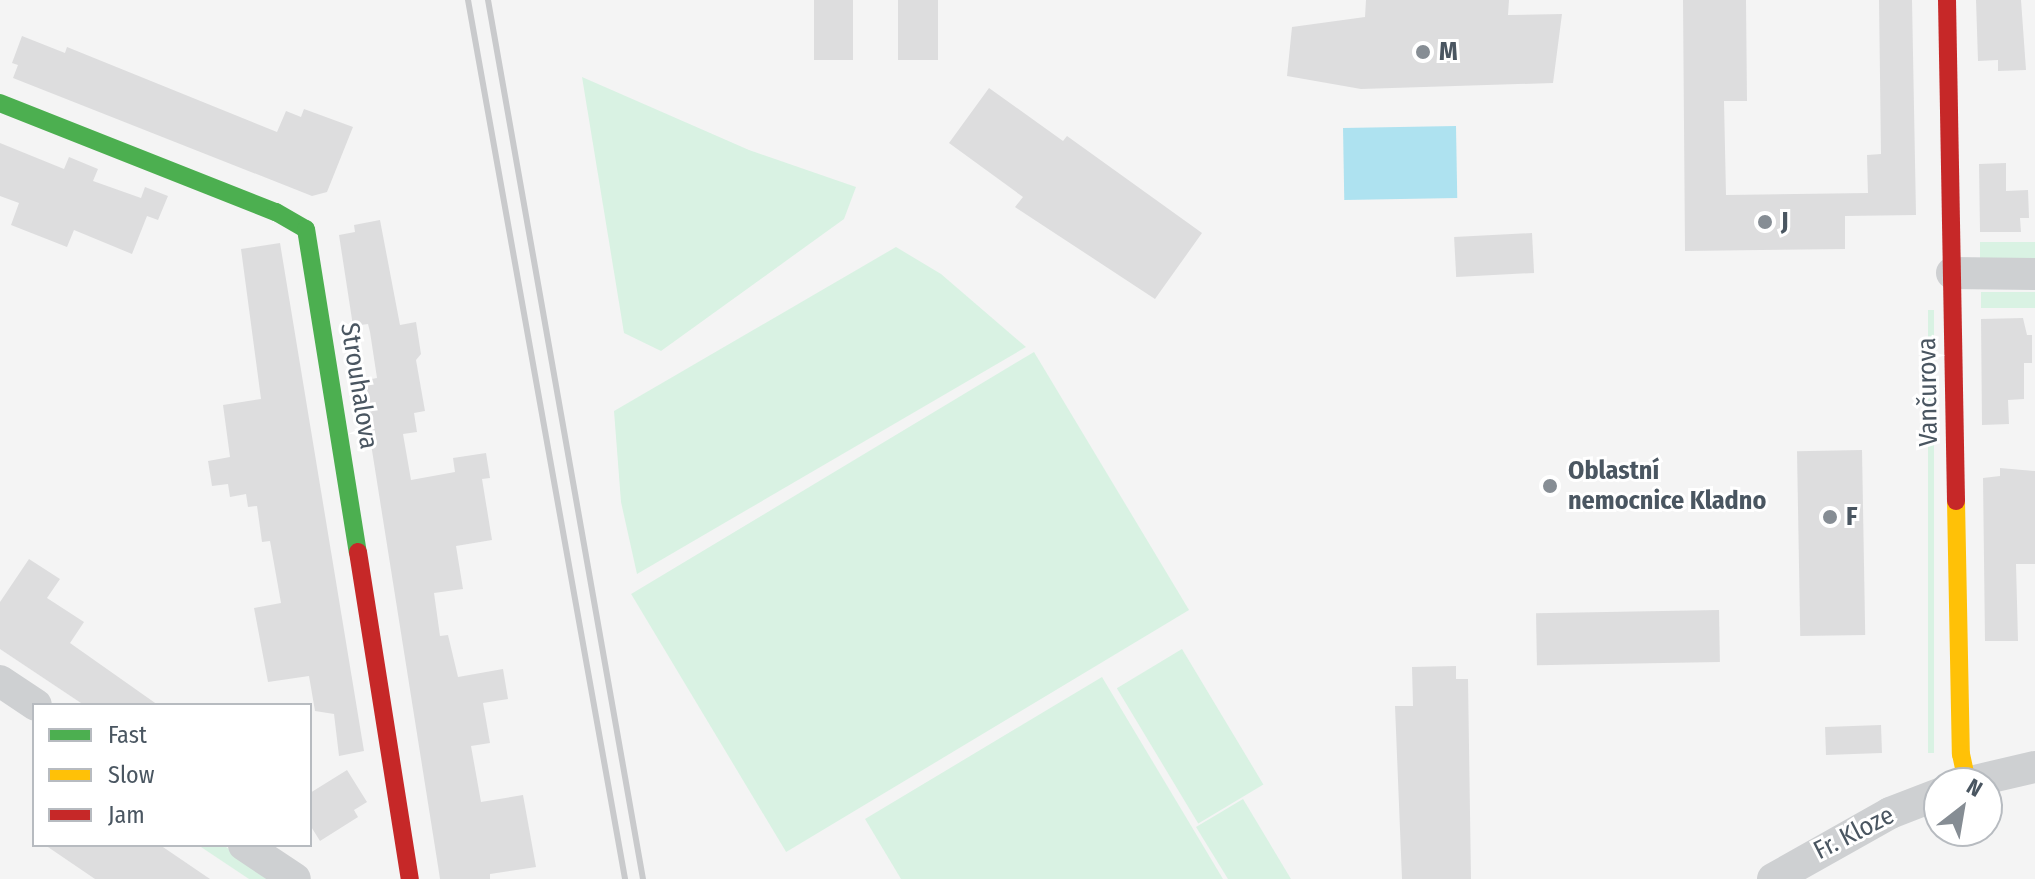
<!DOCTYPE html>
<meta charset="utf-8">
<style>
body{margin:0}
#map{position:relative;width:2035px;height:879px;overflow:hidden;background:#f4f4f4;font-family:"Fira Sans Condensed",sans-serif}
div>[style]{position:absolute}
.green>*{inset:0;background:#d9f2e3;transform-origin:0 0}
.water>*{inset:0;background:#aee2f0;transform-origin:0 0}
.building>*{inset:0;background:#ddddde;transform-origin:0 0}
.street>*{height:32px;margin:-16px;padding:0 16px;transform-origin:16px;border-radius:16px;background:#ced0d2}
.fast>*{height:18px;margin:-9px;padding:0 9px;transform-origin:9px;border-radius:9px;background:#4caf50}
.slow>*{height:18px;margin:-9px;padding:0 9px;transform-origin:9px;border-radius:9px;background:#ffc107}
.jam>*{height:18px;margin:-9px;padding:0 9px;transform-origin:9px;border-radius:9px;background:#c62828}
.rail>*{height:6px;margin:-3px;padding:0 3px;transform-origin:3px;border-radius:3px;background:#c9cacc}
.dots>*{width:22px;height:22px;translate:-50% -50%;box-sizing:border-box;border:4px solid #fff;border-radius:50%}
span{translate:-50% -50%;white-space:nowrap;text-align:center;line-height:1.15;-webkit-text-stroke:6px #fff;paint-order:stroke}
.poi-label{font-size:26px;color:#4a5661;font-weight:700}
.left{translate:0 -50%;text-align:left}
.street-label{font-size:26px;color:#4a5661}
.legend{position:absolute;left:32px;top:703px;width:280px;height:144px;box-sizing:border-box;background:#fff;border:2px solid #b7bbc0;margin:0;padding:10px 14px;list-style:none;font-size:24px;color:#4a5661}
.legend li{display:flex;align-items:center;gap:16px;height:40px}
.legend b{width:40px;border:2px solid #b7bbc0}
.north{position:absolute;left:1923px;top:767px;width:80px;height:80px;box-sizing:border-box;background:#fff;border:2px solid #b7bbc0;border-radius:50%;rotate:31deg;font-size:22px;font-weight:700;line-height:32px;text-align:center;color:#4a5661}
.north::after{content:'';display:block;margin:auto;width:28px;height:36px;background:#868d94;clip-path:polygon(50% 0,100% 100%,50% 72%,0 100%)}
</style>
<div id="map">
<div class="green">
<i style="clip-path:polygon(582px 77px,749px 150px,856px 187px,844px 219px,661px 351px,624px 333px)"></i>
<i style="left:2035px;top:242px;width:16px;height:55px;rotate:90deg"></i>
<i style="clip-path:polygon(896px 247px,941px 274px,1026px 347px,637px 574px,621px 502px,614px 411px)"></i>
<i style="left:2035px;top:292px;width:16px;height:54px;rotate:90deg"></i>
<i style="left:1928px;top:310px;width:6px;height:443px"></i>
<i style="left:1034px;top:352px;width:301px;height:470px;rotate:59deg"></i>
<i style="left:1182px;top:649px;width:158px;height:76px;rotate:59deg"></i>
<i style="clip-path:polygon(1102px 677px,1223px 879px,901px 879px,865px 819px)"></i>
<i style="clip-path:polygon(1243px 799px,1291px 879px,1228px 879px,1196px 827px)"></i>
<i style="clip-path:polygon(198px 845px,223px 845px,273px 879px,249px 879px)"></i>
</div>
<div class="water">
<i style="left:1456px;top:126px;width:72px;height:113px;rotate:89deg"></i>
</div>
<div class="building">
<i style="left:814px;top:0;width:39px;height:60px"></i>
<i style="left:898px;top:0;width:40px;height:60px"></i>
<i style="clip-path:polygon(1366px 0,1509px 0,1508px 15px,1562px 14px,1553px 83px,1361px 89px,1287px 76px,1292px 27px,1365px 17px)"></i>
<i style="clip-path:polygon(1683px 0,1746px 0,1747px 101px,1724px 101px,1726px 195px,1868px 193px,1867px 155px,1881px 154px,1879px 0,1912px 0,1916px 215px,1845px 216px,1845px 249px,1685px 251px)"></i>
<i style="clip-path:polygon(1976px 0,2021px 0,2026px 70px,1998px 71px,1998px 60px,1978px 61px)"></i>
<i style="clip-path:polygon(22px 36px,65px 53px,67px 47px,277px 132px,286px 111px,301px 117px,304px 109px,353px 127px,327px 192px,312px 196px,13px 78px,18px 65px,12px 63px)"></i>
<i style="clip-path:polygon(989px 88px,1063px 141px,1067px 136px,1202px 233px,1155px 299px,1015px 207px,1023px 197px,949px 143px)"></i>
<i style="clip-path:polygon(0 143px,64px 169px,69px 157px,98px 169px,93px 181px,141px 198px,145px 187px,168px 196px,158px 220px,147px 216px,132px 254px,74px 230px,67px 247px,11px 225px,19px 203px,0 196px)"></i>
<i style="clip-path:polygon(2006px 163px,2006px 191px,2028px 190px,2029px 218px,2020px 218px,2021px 232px,1980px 232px,1979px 164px)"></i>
<i style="clip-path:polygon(380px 220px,400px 325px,416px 322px,421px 354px,416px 360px,425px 411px,414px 413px,417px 432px,403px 434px,411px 480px,455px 472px,453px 458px,486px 453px,490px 478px,482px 479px,492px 540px,456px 546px,463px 589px,434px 593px,440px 636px,448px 635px,458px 677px,503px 669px,508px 699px,483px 703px,490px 743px,471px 746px,481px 802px,523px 795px,536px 867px,490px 874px,490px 879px,440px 879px,438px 866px,361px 381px,377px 378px,370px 332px,368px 324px,353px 326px,339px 235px,355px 232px,354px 225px)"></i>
<i style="left:1532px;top:233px;width:40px;height:78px;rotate:87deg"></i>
<i style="clip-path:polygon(280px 243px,364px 751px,339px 756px,334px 714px,315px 711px,309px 676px,268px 682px,254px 608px,281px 603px,270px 541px,262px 542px,257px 506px,248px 507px,246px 494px,230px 497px,228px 484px,212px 486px,208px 461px,230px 457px,223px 405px,261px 399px,241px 249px)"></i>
<i style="clip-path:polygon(2023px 318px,2027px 335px,2032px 335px,2032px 363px,2024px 363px,2024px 399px,2008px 400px,2009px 424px,1982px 425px,1981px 319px)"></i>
<i style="left:1862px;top:450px;width:185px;height:65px;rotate:89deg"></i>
<i style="clip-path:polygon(2000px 468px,2035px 471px,2035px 564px,2016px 564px,2018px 641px,1985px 641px,1983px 478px,2000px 476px)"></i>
<i style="clip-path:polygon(29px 559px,60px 579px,47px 598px,84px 622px,70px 643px,158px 705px,84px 705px,0 649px,0 602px)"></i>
<i style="left:1719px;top:610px;width:52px;height:183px;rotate:89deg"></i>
<i style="clip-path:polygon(1456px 666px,1456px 679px,1468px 679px,1471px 879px,1402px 879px,1395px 706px,1413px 706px,1412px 667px)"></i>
<i style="left:1881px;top:725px;width:28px;height:56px;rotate:88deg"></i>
<i style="clip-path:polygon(347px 770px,367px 802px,354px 810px,358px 817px,320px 841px,310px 825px,310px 793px)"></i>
<i style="clip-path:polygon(45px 845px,160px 845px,210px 879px,95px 879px)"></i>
</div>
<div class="street">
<i style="left:1952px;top:273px;width:83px;rotate:0.7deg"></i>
<i style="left:0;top:681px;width:43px;rotate:33.7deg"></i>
<i style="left:1966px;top:783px;width:71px;rotate:-13.1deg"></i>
<i style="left:244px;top:845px;width:61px;rotate:33.7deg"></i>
<i style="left:1773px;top:879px;width:134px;rotate:-29.4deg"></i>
<i style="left:1890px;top:813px;width:53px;rotate:-21.2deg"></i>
</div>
<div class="fast">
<i style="left:0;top:103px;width:297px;rotate:21.6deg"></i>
<i style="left:276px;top:212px;width:34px;rotate:30deg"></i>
<i style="left:306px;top:229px;width:327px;rotate:80.9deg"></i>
</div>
<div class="slow">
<i style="left:1956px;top:501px;width:253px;rotate:88.9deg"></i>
<i style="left:1961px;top:754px;width:30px;rotate:78deg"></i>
</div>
<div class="jam">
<i style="left:1947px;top:0;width:501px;rotate:88.97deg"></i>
<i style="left:358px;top:552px;width:331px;rotate:81deg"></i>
</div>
<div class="rail">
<i style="left:468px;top:0;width:893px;rotate:79.87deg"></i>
<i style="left:488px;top:0;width:893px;rotate:80deg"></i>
</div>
<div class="dots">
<i style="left:1423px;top:52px;background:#868d94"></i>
<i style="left:1765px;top:222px;background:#868d94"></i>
<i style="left:1550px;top:486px;background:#868d94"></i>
<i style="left:1830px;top:517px;background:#868d94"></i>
</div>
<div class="poi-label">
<span class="left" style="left:1439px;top:52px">M</span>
<span class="left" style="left:1781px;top:222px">J</span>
<span class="left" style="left:1568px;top:486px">Oblastní<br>nemocnice Kladno</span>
<span class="left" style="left:1846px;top:517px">F</span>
</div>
<div class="street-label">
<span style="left:359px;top:386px;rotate:81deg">Strouhalova</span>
<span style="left:1928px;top:392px;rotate:-91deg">Vančurova</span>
<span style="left:1854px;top:833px;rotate:-27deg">Fr. Kloze</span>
</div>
<ul class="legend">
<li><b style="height:10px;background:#4caf50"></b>Fast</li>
<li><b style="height:10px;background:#ffc107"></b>Slow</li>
<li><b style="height:10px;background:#c62828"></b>Jam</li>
</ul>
<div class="north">N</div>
</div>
